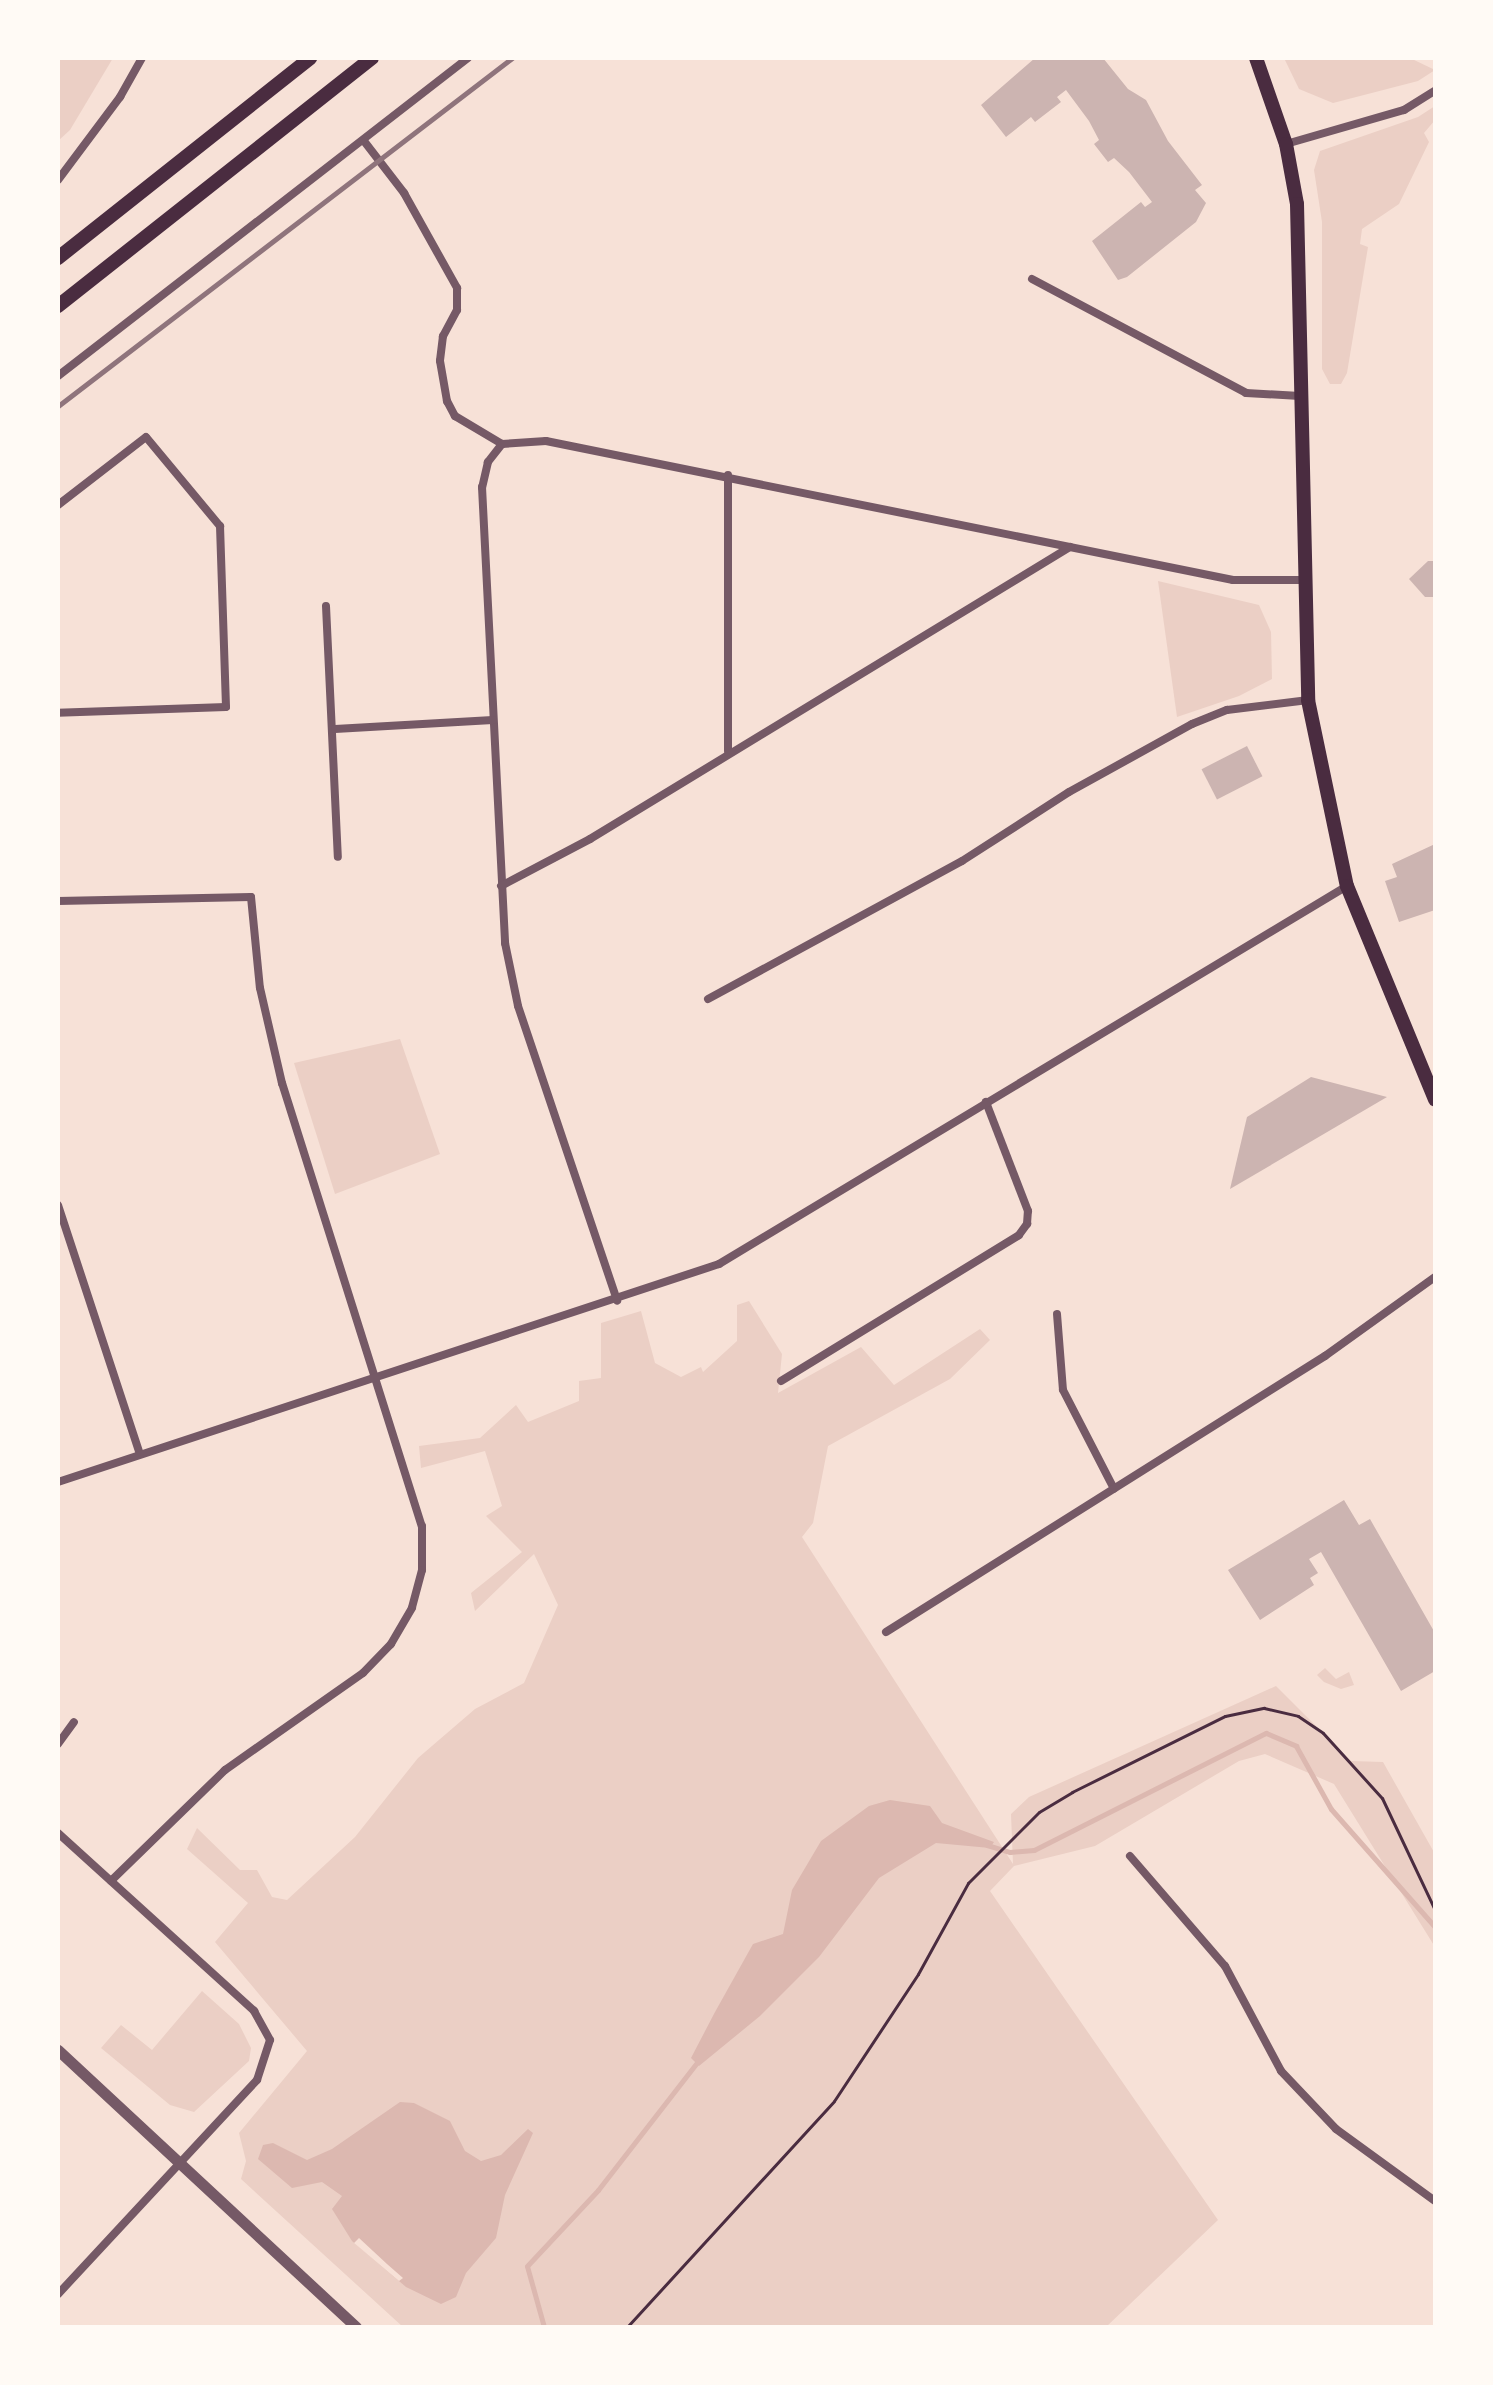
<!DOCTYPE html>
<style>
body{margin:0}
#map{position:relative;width:1493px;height:2385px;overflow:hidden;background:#f7e1d7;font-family:Overpass,sans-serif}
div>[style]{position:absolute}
.green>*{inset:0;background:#ebcfc5}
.water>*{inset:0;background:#dcb8b0}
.pier>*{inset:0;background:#f7e1d7}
.stream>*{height:5px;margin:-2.5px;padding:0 2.5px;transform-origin:2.5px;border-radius:2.5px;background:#dcb8b0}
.building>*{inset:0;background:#ccb4b1;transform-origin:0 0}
.path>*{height:3px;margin:-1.5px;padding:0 1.5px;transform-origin:1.5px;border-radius:1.5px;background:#4a2c40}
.minor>*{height:8px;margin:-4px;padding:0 4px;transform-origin:4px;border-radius:4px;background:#755966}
.tertiary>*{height:11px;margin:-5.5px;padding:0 5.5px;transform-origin:5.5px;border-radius:5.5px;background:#755966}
.secondary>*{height:14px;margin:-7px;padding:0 7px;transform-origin:7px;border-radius:7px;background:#4a2c40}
.primary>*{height:14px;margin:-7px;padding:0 7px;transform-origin:7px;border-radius:7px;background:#4a2c40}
.rail>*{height:5px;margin:-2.5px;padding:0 2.5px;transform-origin:2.5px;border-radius:2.5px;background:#8f747c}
span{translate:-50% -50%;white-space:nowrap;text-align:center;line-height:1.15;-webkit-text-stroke:6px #fffaf5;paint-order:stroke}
.frame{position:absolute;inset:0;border:60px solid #fffaf5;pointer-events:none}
</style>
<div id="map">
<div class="green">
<i style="clip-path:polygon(58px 58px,113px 58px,70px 130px,58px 141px)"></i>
<i style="clip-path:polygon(1284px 58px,1410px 58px,1435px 70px,1418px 81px,1333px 103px,1299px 89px)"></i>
<i style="clip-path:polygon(1435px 106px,1435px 120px,1424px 133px,1429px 142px,1399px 204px,1362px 229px,1360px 244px,1368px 247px,1347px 373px,1341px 384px,1330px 384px,1322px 369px,1322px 222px,1314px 170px,1320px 151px,1418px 117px)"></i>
<i style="clip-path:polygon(1158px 581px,1259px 605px,1271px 632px,1272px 679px,1239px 696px,1177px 717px)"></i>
<i style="clip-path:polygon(400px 1039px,440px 1154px,335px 1194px,294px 1063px)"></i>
<i style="clip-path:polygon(749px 1301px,782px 1354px,778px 1393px,861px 1347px,894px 1385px,980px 1329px,990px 1340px,950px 1379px,828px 1446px,813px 1523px,802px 1537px,1013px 1864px,1011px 1814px,1029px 1797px,1276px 1686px,1351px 1761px,1383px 1762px,1435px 1854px,1435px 1947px,1334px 1784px,1265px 1754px,1239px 1761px,1095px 1846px,1014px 1866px,990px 1891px,1218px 2220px,1106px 2327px,403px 2327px,241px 2179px,246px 2161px,239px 2133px,307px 2051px,215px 1942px,248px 1903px,187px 1849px,197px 1828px,240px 1870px,257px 1870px,272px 1897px,287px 1900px,355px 1837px,418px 1758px,475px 1709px,524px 1683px,558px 1605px,534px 1554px,475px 1611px,471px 1593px,522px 1552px,486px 1516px,502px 1506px,485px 1451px,421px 1468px,419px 1446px,480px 1438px,516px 1405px,528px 1422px,579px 1401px,579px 1381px,601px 1378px,601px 1323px,641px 1311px,655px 1363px,681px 1377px,701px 1367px,703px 1372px,737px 1341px,737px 1305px)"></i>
<i style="clip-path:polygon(1325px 1668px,1336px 1679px,1349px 1672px,1354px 1685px,1341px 1689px,1324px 1682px,1317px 1675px)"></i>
<i style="clip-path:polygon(202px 1991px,239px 2024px,251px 2048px,249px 2061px,194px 2112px,170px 2105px,101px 2048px,121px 2025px,152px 2050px)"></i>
</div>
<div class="water">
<i style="clip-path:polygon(890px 1800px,930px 1806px,942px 1823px,994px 1842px,990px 1848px,936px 1843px,879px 1878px,819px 1957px,760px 2016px,699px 2066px,691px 2058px,715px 2012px,753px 1944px,783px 1934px,792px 1890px,821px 1841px,869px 1806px)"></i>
<i style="clip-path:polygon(400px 2102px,414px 2103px,450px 2121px,465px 2151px,481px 2161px,501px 2155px,528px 2129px,533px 2133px,505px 2195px,496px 2238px,466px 2273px,456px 2297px,441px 2304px,406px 2287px,352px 2241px,332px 2209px,342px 2196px,322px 2182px,292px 2188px,258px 2159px,263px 2145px,273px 2143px,307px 2160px,332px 2149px)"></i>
</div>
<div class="pier">
<i style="clip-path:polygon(359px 2238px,387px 2264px,403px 2278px,399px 2281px,354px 2243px)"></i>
</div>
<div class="stream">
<i style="left:987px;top:1845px;width:24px;rotate:17deg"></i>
<i style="left:1010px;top:1852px;width:24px;rotate:-5deg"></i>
<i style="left:1034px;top:1850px;width:260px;rotate:-26.8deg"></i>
<i style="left:1266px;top:1733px;width:33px;rotate:23deg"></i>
<i style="left:1296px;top:1746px;width:72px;rotate:60.9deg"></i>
<i style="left:1331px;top:1809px;width:157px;rotate:48.6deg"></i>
<i style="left:544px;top:2327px;width:63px;rotate:-105.6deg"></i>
<i style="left:527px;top:2266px;width:104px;rotate:-46.9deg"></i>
<i style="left:598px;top:2190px;width:163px;rotate:-52.2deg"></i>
</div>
<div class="building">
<i style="clip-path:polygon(1035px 58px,1103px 58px,1128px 89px,1146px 100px,1168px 141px,1202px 185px,1195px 190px,1206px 203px,1196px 222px,1127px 277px,1118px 280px,1092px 241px,1141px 202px,1145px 207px,1152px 202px,1129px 172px,1114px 158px,1108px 162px,1094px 144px,1099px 140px,1089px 121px,1066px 90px,1057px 97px,1061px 102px,1035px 122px,1031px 117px,1006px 137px,981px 105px)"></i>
<i style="clip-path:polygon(1428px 561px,1435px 561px,1435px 597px,1425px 597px,1409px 579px)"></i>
<i style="left:1247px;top:746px;width:34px;height:51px;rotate:63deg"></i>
<i style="clip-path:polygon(1435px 844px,1435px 910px,1399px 922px,1385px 881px,1397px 877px,1392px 864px)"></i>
<i style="clip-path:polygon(1311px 1077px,1387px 1097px,1230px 1189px,1247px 1117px)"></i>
<i style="clip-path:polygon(1344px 1500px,1359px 1525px,1370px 1519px,1435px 1633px,1435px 1671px,1401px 1691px,1321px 1552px,1309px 1559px,1318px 1573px,1310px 1578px,1314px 1585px,1260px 1620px,1228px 1570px)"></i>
</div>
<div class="path">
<i style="left:627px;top:2327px;width:306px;rotate:-47.5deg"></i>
<i style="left:834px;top:2101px;width:152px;rotate:-56.5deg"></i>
<i style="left:918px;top:1974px;width:104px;rotate:-61.2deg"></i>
<i style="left:968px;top:1883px;width:100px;rotate:-45deg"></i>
<i style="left:1039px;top:1812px;width:39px;rotate:-31deg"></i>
<i style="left:1072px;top:1792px;width:171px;rotate:-26.4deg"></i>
<i style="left:1225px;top:1716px;width:40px;rotate:-12deg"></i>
<i style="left:1264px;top:1708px;width:35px;rotate:13deg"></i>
<i style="left:1298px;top:1716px;width:30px;rotate:34deg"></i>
<i style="left:1323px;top:1733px;width:88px;rotate:47.8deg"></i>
<i style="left:1382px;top:1798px;width:124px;rotate:64.7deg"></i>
</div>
<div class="minor">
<i style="left:364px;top:141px;width:66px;rotate:52.4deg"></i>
<i style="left:404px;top:193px;width:109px;rotate:60.8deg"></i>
<i style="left:457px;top:288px;width:22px;rotate:90deg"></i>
<i style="left:457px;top:310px;width:30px;rotate:118deg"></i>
<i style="left:443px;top:336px;width:25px;rotate:97deg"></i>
<i style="left:440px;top:361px;width:41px;rotate:80.1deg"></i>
<i style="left:447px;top:401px;width:17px;rotate:62deg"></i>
<i style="left:455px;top:416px;width:55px;rotate:30.8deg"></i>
<i style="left:1286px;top:144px;width:123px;rotate:-16.1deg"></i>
<i style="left:1404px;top:110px;width:36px;rotate:-32deg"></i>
<i style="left:58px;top:180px;width:104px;rotate:-53.2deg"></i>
<i style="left:120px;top:97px;width:45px;rotate:-60.6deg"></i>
<i style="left:1032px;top:279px;width:242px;rotate:28deg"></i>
<i style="left:1246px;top:393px;width:54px;rotate:3.2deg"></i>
<i style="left:58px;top:376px;width:519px;rotate:-37.8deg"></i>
<i style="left:502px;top:444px;width:23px;rotate:128deg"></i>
<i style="left:488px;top:462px;width:26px;rotate:103deg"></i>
<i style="left:482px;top:487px;width:457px;rotate:87.1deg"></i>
<i style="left:505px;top:943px;width:64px;rotate:78.3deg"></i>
<i style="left:518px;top:1006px;width:311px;rotate:71.4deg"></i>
<i style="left:502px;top:444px;width:44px;rotate:-3.9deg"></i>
<i style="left:546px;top:441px;width:701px;rotate:11.44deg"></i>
<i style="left:1233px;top:580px;width:69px"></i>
<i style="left:728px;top:475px;width:276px;rotate:90deg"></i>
<i style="left:58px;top:505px;width:111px;rotate:-37.7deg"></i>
<i style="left:146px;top:437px;width:116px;rotate:50.3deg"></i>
<i style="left:220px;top:526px;width:181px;rotate:88.1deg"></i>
<i style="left:226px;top:707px;width:168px;rotate:178deg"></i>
<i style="left:326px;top:606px;width:251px;rotate:87.3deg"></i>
<i style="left:335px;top:729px;width:158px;rotate:-3.3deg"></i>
<i style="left:501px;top:886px;width:101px;rotate:-27.8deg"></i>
<i style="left:590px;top:839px;width:562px;rotate:-31.31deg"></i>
<i style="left:58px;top:901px;width:193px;rotate:-1.2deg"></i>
<i style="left:251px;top:897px;width:91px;rotate:84.4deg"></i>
<i style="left:260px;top:988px;width:98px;rotate:77deg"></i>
<i style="left:282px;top:1083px;width:465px;rotate:72.5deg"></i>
<i style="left:422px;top:1526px;width:44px;rotate:90deg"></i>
<i style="left:422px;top:1570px;width:39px;rotate:105deg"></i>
<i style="left:412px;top:1608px;width:42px;rotate:120.3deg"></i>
<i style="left:391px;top:1644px;width:40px;rotate:134deg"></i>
<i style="left:363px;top:1673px;width:169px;rotate:144.9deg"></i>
<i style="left:225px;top:1770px;width:159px;rotate:135.8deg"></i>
<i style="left:708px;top:999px;width:289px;rotate:-28.5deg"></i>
<i style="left:962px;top:861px;width:127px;rotate:-32.8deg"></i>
<i style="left:1069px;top:792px;width:141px;rotate:-28.9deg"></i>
<i style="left:1192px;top:724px;width:38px;rotate:-22deg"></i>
<i style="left:1227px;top:710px;width:82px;rotate:-7deg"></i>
<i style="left:58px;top:1205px;width:260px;rotate:71.8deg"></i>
<i style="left:1057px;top:1314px;width:76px;rotate:85.5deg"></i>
<i style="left:1063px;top:1390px;width:111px;rotate:62.7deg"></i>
<i style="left:781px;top:1381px;width:279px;rotate:-31.5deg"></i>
<i style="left:1019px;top:1235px;width:14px;rotate:-54deg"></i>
<i style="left:1027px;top:1224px;width:13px;rotate:-86deg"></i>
<i style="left:1028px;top:1211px;width:117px;rotate:-111.1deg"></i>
<i style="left:58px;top:1482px;width:696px;rotate:-18.25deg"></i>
<i style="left:719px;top:1264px;width:733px;rotate:-31.04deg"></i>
<i style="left:886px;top:1632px;width:519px;rotate:-32.16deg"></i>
<i style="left:1325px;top:1356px;width:135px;rotate:-35.7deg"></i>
<i style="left:58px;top:1744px;width:27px;rotate:-54deg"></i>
<i style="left:58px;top:1833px;width:265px;rotate:42.2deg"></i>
<i style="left:254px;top:2011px;width:33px;rotate:61deg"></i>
<i style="left:270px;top:2040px;width:42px;rotate:108deg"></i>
<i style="left:257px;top:2080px;width:292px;rotate:132.9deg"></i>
<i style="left:1130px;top:1856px;width:145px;rotate:49.2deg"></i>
<i style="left:1225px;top:1966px;width:119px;rotate:61.9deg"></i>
<i style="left:1281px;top:2071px;width:80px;rotate:46.5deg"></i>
<i style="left:1336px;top:2129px;width:122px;rotate:36deg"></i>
</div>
<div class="tertiary">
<i style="left:58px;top:2050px;width:407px;rotate:42.9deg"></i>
</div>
<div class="secondary">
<i style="left:1256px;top:58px;width:91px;rotate:70.8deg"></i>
<i style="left:1286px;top:144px;width:61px;rotate:79.6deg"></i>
<i style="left:1297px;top:204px;width:496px;rotate:88.7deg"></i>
<i style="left:1308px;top:700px;width:190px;rotate:78.2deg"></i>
<i style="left:1347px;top:886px;width:231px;rotate:67.6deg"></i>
</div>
<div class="primary">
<i style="left:58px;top:258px;width:322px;rotate:-38.4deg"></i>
<i style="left:58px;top:306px;width:400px;rotate:-38.3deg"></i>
</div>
<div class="rail">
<i style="left:58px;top:406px;width:572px;rotate:-37.47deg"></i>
</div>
<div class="frame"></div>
</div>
